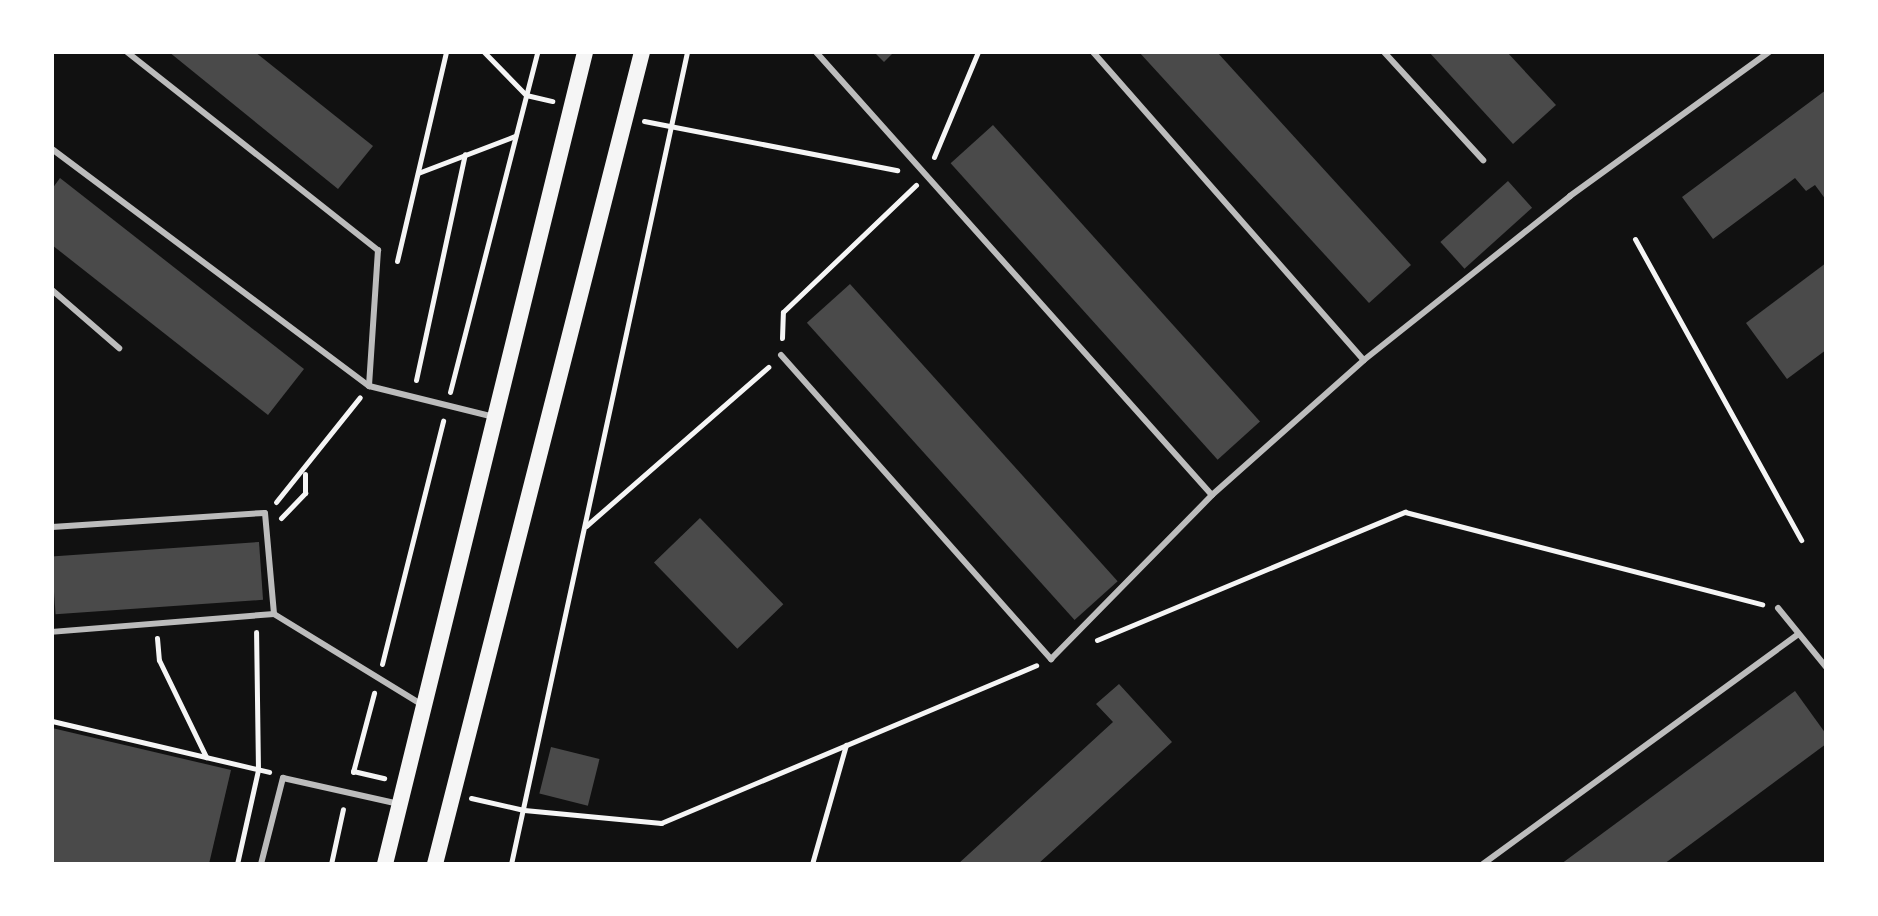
<!DOCTYPE html>
<style>
body{margin:0}
#map{position:relative;width:1878px;height:916px;overflow:hidden;background:#111;font-family:Overpass,sans-serif}
div>[style]{position:absolute}
.building>*{inset:0;background:#4a4a4a;transform-origin:0 0}
.path>*{height:5px;margin:-2.5px;padding:0 2.5px;transform-origin:2.5px;border-radius:2.5px;background:#f5f5f5}
.service>*{height:6px;margin:-3px;padding:0 3px;transform-origin:3px;border-radius:3px;background:#bcbcbc}
.secondary>*{height:16px;margin:-8px;padding:0 8px;transform-origin:8px;border-radius:8px;background:#f5f5f5}
span{translate:-50% -50%;white-space:nowrap;text-align:center;line-height:1.15;-webkit-text-stroke:8px #fff;paint-order:stroke}
.frame{position:absolute;inset:0;border:54px solid #fff;pointer-events:none}
</style>
<div id="map">
<div class="building">
<i style="clip-path:polygon(169px 52px,255px 52px,373px 146px,338px 189px)"></i>
<i style="clip-path:polygon(874px 52px,894px 52px,884px 62px)"></i>
<i style="clip-path:polygon(1139px 52px,1217px 52px,1411px 265px,1369px 303px)"></i>
<i style="clip-path:polygon(1429px 52px,1507px 52px,1556px 105px,1513px 144px)"></i>
<i style="clip-path:polygon(1826px 90px,1826px 200px,1815px 185px,1806px 191px,1795px 178px,1713px 239px,1682px 197px)"></i>
<i style="left:993px;top:125px;width:399px;height:57px;rotate:48deg"></i>
<i style="clip-path:polygon(60px 178px,304px 369px,268px 415px,52px 245px,52px 189px)"></i>
<i style="left:1508px;top:181px;width:36px;height:91px;rotate:48deg"></i>
<i style="clip-path:polygon(1826px 263px,1826px 350px,1787px 379px,1746px 323px)"></i>
<i style="left:850px;top:284px;width:400px;height:58px;rotate:48deg"></i>
<i style="left:700px;top:518px;width:120px;height:64px;rotate:46deg"></i>
<i style="left:259px;top:542px;width:58px;height:208px;rotate:86deg"></i>
<i style="clip-path:polygon(1119px 684px,1172px 742px,1038px 864px,958px 864px,1113px 722px,1096px 704px)"></i>
<i style="clip-path:polygon(1795px 691px,1826px 734px,1826px 744px,1664px 864px,1561px 864px)"></i>
<i style="clip-path:polygon(52px 728px,231px 770px,209px 864px,52px 864px)"></i>
<i style="left:551px;top:747px;width:50px;height:48px;rotate:14deg"></i>
</div>
<div class="path">
<i style="left:484px;top:52px;width:60px;rotate:45.7deg"></i>
<i style="left:526px;top:95px;width:27px;rotate:13deg"></i>
<i style="left:644px;top:121px;width:258px;rotate:11deg"></i>
<i style="left:934px;top:157px;width:114px;rotate:-67.3deg"></i>
<i style="left:418px;top:173px;width:104px;rotate:-20.9deg"></i>
<i style="left:1635px;top:239px;width:344px;rotate:61.1deg"></i>
<i style="left:397px;top:261px;width:215px;rotate:-76.8deg"></i>
<i style="left:782px;top:338px;width:26px;rotate:-88deg"></i>
<i style="left:783px;top:312px;width:184px;rotate:-43.7deg"></i>
<i style="left:416px;top:380px;width:231px;rotate:-77.8deg"></i>
<i style="left:450px;top:392px;width:351px;rotate:-75.6deg"></i>
<i style="left:276px;top:502px;width:134px;rotate:-51.3deg"></i>
<i style="left:281px;top:518px;width:35px;rotate:-46deg"></i>
<i style="left:305px;top:493px;width:19px;rotate:-90deg"></i>
<i style="left:586px;top:526px;width:242px;rotate:-41.1deg"></i>
<i style="left:157px;top:638px;width:22px;rotate:85deg"></i>
<i style="left:159px;top:660px;width:108px;rotate:64.1deg"></i>
<i style="left:1097px;top:640px;width:334px;rotate:-22.6deg"></i>
<i style="left:1405px;top:512px;width:369px;rotate:14.5deg"></i>
<i style="left:382px;top:664px;width:251px;rotate:-75.9deg"></i>
<i style="left:52px;top:721px;width:223px;rotate:13.2deg"></i>
<i style="left:353px;top:771px;width:32px;rotate:13deg"></i>
<i style="left:353px;top:772px;width:82px;rotate:-75.1deg"></i>
<i style="left:471px;top:798px;width:54px;rotate:12.8deg"></i>
<i style="left:524px;top:810px;width:138px;rotate:5.4deg"></i>
<i style="left:661px;top:823px;width:407px;rotate:-22.8deg"></i>
<i style="left:237px;top:864px;width:96px;rotate:-77.4deg"></i>
<i style="left:258px;top:770px;width:138px;rotate:-90.8deg"></i>
<i style="left:331px;top:864px;width:56px;rotate:-77.7deg"></i>
<i style="left:511px;top:864px;width:831px;rotate:-77.77deg"></i>
<i style="left:812px;top:864px;width:124px;rotate:-74.1deg"></i>
</div>
<div class="service">
<i style="left:127px;top:52px;width:320px;rotate:38.3deg"></i>
<i style="left:378px;top:250px;width:136px;rotate:93.8deg"></i>
<i style="left:816px;top:52px;width:594px;rotate:48.21deg"></i>
<i style="left:1093px;top:52px;width:410px;rotate:48.7deg"></i>
<i style="left:1384px;top:52px;width:147px;rotate:47.5deg"></i>
<i style="left:52px;top:149px;width:396px;rotate:36.8deg"></i>
<i style="left:369px;top:386px;width:129px;rotate:13.9deg"></i>
<i style="left:52px;top:290px;width:89px;rotate:40.9deg"></i>
<i style="left:781px;top:355px;width:407px;rotate:48.4deg"></i>
<i style="left:1051px;top:659px;width:230px;rotate:-45.5deg"></i>
<i style="left:1212px;top:495px;width:203px;rotate:-41.6deg"></i>
<i style="left:1364px;top:360px;width:263px;rotate:-38.5deg"></i>
<i style="left:1570px;top:196px;width:246px;rotate:-35.9deg"></i>
<i style="left:52px;top:527px;width:213px;rotate:-3.8deg"></i>
<i style="left:265px;top:513px;width:101px;rotate:84.9deg"></i>
<i style="left:274px;top:614px;width:223px;rotate:175.4deg"></i>
<i style="left:1778px;top:608px;width:76px;rotate:50.9deg"></i>
<i style="left:274px;top:614px;width:172px;rotate:31.5deg"></i>
<i style="left:261px;top:864px;width:89px;rotate:-75.7deg"></i>
<i style="left:283px;top:778px;width:119px;rotate:12.6deg"></i>
<i style="left:1483px;top:864px;width:390px;rotate:-36.1deg"></i>
</div>
<div class="secondary">
<i style="left:385px;top:864px;width:836px;rotate:-76.16deg"></i>
<i style="left:435px;top:864px;width:838px;rotate:-75.7deg"></i>
</div>
<div class="frame"></div>
</div>
